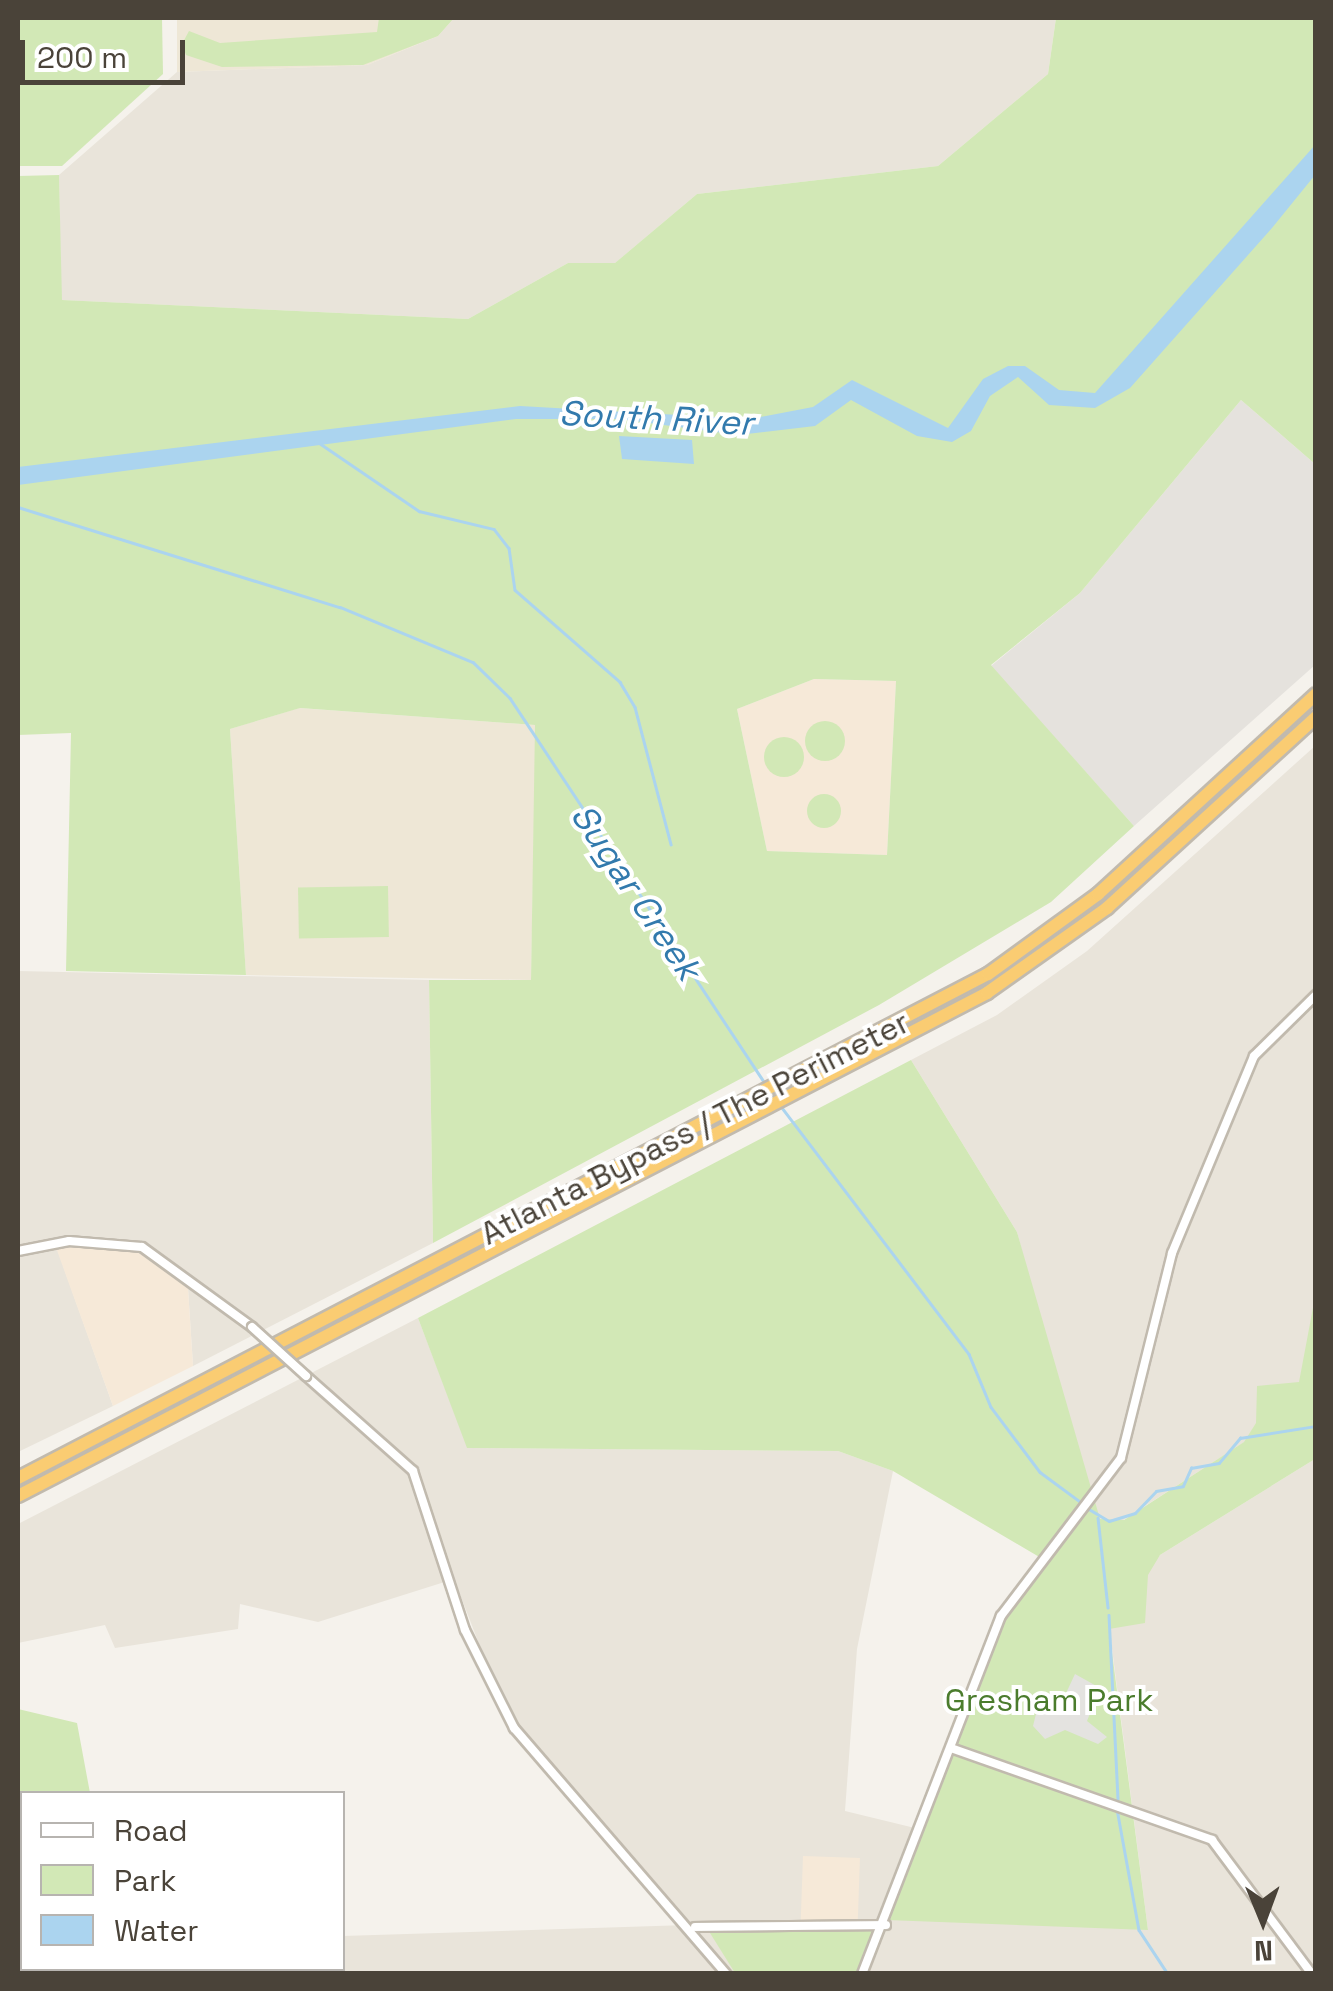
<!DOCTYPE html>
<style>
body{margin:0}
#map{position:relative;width:1333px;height:1991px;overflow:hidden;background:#f5f2ec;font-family:"Space Grotesk",sans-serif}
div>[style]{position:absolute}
.residential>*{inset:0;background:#e9e4da}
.commercial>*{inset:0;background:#f6e9d8;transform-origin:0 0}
.industrial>*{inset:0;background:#e5e2dd}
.education>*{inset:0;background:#eee7d6}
.green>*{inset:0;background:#d2e8b6;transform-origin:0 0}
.round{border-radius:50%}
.parking>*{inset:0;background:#e4e3e0}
.water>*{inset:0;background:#abd4ef}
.stream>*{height:2.5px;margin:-1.25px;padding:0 1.25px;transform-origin:1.25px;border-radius:1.25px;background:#abd4ef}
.roads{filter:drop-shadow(2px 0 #c1baae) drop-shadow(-2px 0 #c1baae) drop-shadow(0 2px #c1baae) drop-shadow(0 -2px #c1baae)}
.tertiary>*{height:8px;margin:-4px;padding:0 4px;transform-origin:4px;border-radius:4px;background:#fff}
.motorway>*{height:12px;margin:-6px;padding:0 6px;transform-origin:6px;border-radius:6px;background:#facc72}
.bridges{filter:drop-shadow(2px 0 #c1baae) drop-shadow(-2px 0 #c1baae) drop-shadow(0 2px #c1baae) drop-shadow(0 -2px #c1baae)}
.tertiary-bridge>*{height:8px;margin:-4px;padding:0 4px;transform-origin:4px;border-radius:4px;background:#fff}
span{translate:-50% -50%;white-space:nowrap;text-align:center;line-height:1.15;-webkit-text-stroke:8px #fff;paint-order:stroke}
.street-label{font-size:32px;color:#4a4339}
.park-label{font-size:32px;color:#4b7c2d}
.water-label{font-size:35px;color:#327aad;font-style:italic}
.frame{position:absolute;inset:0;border:20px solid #4a4339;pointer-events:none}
.legend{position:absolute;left:20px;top:1791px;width:325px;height:180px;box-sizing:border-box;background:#fff;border:2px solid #b7b4b0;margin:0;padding:12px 18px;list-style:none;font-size:30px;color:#4a4339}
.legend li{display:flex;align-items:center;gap:20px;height:50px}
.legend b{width:50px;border:2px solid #b7b4b0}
.north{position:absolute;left:1213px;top:1871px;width:100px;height:100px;-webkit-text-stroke:8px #fff;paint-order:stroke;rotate:179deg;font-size:28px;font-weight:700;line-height:40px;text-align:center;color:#4a4339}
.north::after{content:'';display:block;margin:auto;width:35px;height:45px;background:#4a4339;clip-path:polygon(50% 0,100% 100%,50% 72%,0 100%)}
.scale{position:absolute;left:20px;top:40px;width:165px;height:45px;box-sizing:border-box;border:5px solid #4a4339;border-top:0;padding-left:12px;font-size:30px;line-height:35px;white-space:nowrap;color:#4a4339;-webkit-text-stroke:8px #fff;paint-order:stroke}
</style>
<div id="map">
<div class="residential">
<i style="clip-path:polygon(454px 18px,1056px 18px,1048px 74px,938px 166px,697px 194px,614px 264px,568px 263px,468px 319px,61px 300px,59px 175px,177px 72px,367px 65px,438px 36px)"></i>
<i style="clip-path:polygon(1315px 746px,1316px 1378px,1308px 1401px,1097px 1537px,1017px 1232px,911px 1060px,997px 1015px,1087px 951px)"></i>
<i style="clip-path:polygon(18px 971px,429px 980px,433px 1243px,193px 1366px,187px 1273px,55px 1243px,113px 1406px,18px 1452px)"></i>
<i style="clip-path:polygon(418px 1318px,468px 1448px,838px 1451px,893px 1471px,857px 1649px,845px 1811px,919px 1829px,1148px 1930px,1108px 1617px,1160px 1555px,1315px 1459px,1315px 1973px,135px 1973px,342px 1968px,343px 1936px,687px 1925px,510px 1724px,454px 1579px,318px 1622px,240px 1604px,238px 1629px,115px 1648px,105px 1625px,18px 1643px,18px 1524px)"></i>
</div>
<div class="commercial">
<i style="clip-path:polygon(814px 679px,896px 681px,887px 855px,767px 851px,737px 709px)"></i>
<i style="clip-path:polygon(54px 1242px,131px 1250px,187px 1273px,193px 1366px,113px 1406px)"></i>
<i style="left:803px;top:1856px;width:57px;height:69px;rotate:2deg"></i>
</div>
<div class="industrial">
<i style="clip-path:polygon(1241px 400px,1315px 464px,1315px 665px,1134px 826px,991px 666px,1080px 593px)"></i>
</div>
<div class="education">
<i style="clip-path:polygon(177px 18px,454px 18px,438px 36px,367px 65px,177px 72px)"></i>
<i style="clip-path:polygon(299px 708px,536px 725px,531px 980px,246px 975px,230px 729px)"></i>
</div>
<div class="green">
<i style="clip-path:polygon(18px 18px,162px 18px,163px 74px,62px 166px,18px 166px)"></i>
<i style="clip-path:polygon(379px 18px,454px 18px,438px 36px,363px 65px,222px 67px,186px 55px,182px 44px,189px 31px,220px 43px,377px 32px)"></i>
<i style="clip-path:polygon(evenodd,1056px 18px,1315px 18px,1315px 464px,1241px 400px,1080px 593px,991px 665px,1134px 826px,1051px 902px,879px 1005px,433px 1243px,429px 980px,531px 980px,535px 725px,300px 708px,230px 729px,246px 975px,66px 971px,71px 733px,18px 735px,18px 176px,59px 175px,62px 300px,468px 319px,568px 263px,615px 263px,697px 194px,938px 166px,1048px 74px,1056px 18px,814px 679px,896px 681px,887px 855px,767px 851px,737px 709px,814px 679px)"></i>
<i class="round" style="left:805px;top:721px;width:40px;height:40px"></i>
<i class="round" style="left:764px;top:737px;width:40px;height:40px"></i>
<i class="round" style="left:807px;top:794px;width:34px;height:34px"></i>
<i style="left:388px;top:886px;width:51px;height:90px;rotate:89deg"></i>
<i style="clip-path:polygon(911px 1060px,1017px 1232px,1100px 1519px,1124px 1520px,1244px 1442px,1256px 1423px,1257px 1386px,1299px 1382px,1315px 1297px,1315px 1459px,1160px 1555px,1148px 1575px,1145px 1623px,1109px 1629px,1148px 1930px,887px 1920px,1005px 1606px,1041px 1558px,893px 1471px,838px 1451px,467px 1448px,418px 1318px)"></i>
<i style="clip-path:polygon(18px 1709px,77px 1723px,90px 1793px,22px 1794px,22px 1943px)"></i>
<i style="clip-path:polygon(876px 1930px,855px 1974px,735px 1973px,710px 1933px)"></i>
</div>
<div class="parking">
<i style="clip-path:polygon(1075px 1674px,1100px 1688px,1087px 1721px,1107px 1737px,1098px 1744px,1065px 1730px,1045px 1739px,1033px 1726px,1038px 1706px,1060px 1706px)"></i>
</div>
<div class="water">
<i style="clip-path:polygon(1315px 145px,1315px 175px,1272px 228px,1130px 388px,1095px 408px,1049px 405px,1018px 377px,990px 396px,971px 431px,952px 442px,917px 436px,851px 400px,815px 426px,738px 435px,619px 419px,516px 419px,18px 485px,18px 467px,520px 406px,750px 419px,813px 407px,852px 380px,948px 428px,983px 379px,1008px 366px,1025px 366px,1059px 390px,1095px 393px)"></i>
<i style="clip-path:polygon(619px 436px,692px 440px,694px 464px,622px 459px)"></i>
</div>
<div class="stream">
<i style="left:315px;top:440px;width:126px;rotate:34.3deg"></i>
<i style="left:419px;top:511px;width:77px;rotate:13.5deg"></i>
<i style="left:494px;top:529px;width:24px;rotate:52deg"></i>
<i style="left:509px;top:548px;width:42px;rotate:81.9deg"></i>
<i style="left:515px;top:590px;width:140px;rotate:41.2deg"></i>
<i style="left:620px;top:682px;width:29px;rotate:59deg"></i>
<i style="left:635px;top:707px;width:142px;rotate:75.3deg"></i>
<i style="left:18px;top:507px;width:337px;rotate:17.3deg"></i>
<i style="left:340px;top:607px;width:144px;rotate:22.5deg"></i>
<i style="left:473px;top:662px;width:52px;rotate:44.2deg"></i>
<i style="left:510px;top:698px;width:460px;rotate:56.5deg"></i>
<i style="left:780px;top:1105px;width:313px;rotate:52.8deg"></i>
<i style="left:969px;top:1354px;width:57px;rotate:67.5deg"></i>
<i style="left:991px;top:1407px;width:81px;rotate:53deg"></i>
<i style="left:1040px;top:1472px;width:52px;rotate:36.4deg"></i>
<i style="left:1089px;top:1509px;width:23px;rotate:31deg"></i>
<i style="left:1109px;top:1521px;width:27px;rotate:-17deg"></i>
<i style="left:1135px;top:1513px;width:30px;rotate:-46deg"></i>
<i style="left:1156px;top:1491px;width:27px;rotate:-10deg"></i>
<i style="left:1183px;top:1486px;width:20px;rotate:-66deg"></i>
<i style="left:1191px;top:1468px;width:28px;rotate:-10deg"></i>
<i style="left:1219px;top:1463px;width:33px;rotate:-50deg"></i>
<i style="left:1240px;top:1438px;width:77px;rotate:-9deg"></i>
<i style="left:1098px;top:1518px;width:90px;rotate:83.6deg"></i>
<i style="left:1109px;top:1615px;width:184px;rotate:87.2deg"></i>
<i style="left:1117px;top:1809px;width:123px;rotate:79.7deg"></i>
<i style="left:1139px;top:1930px;width:53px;rotate:56.6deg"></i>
<i style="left:18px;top:1821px;width:4px;rotate:27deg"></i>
<i style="left:48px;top:1974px;width:7px;rotate:-56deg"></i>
</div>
<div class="roads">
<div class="tertiary">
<i style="left:18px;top:1251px;width:52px;rotate:-11.1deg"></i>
<i style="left:69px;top:1241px;width:73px;rotate:4.7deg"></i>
<i style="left:142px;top:1247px;width:136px;rotate:36deg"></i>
<i style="left:306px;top:1376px;width:143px;rotate:41.6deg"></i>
<i style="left:413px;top:1471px;width:167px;rotate:71.9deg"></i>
<i style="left:465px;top:1630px;width:110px;rotate:63.4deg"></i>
<i style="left:514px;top:1728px;width:325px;rotate:49.2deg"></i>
<i style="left:951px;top:1748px;width:277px;rotate:19.4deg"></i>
<i style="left:1212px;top:1840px;width:167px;rotate:53.3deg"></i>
<i style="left:695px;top:1927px;width:191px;rotate:-0.6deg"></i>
<i style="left:862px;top:1974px;width:384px;rotate:-68.8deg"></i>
<i style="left:1001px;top:1616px;width:198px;rotate:-52.8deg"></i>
<i style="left:1121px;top:1458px;width:211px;rotate:-76deg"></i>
<i style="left:1172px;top:1253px;width:213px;rotate:-67.4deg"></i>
<i style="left:1254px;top:1056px;width:87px;rotate:-44.5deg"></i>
</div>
<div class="motorway">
<i style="left:18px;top:1478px;width:1093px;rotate:-27.46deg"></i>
<i style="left:988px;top:974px;width:136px;rotate:-36deg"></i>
<i style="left:1098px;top:894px;width:296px;rotate:-42.5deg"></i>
<i style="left:18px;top:1496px;width:1092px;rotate:-27.43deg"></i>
<i style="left:987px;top:993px;width:147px;rotate:-35.3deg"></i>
<i style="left:1107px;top:908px;width:283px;rotate:-42.4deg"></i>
</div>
</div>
<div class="bridges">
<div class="tertiary-bridge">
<i style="left:252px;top:1327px;width:73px;rotate:42.2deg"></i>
</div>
</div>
<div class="street-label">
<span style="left:695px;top:1128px;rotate:-27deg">Atlanta Bypass / The Perimeter</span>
</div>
<div class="park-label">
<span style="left:1049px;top:1700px">Gresham Park</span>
</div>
<div class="water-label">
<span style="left:656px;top:418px;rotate:3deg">South River</span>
<span style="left:636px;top:892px;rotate:56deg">Sugar Creek</span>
</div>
<div class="frame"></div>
<ul class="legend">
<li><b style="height:12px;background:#fff"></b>Road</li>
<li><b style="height:28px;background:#d2e8b6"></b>Park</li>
<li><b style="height:28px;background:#abd4ef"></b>Water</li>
</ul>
<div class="north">N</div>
<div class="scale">200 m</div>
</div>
